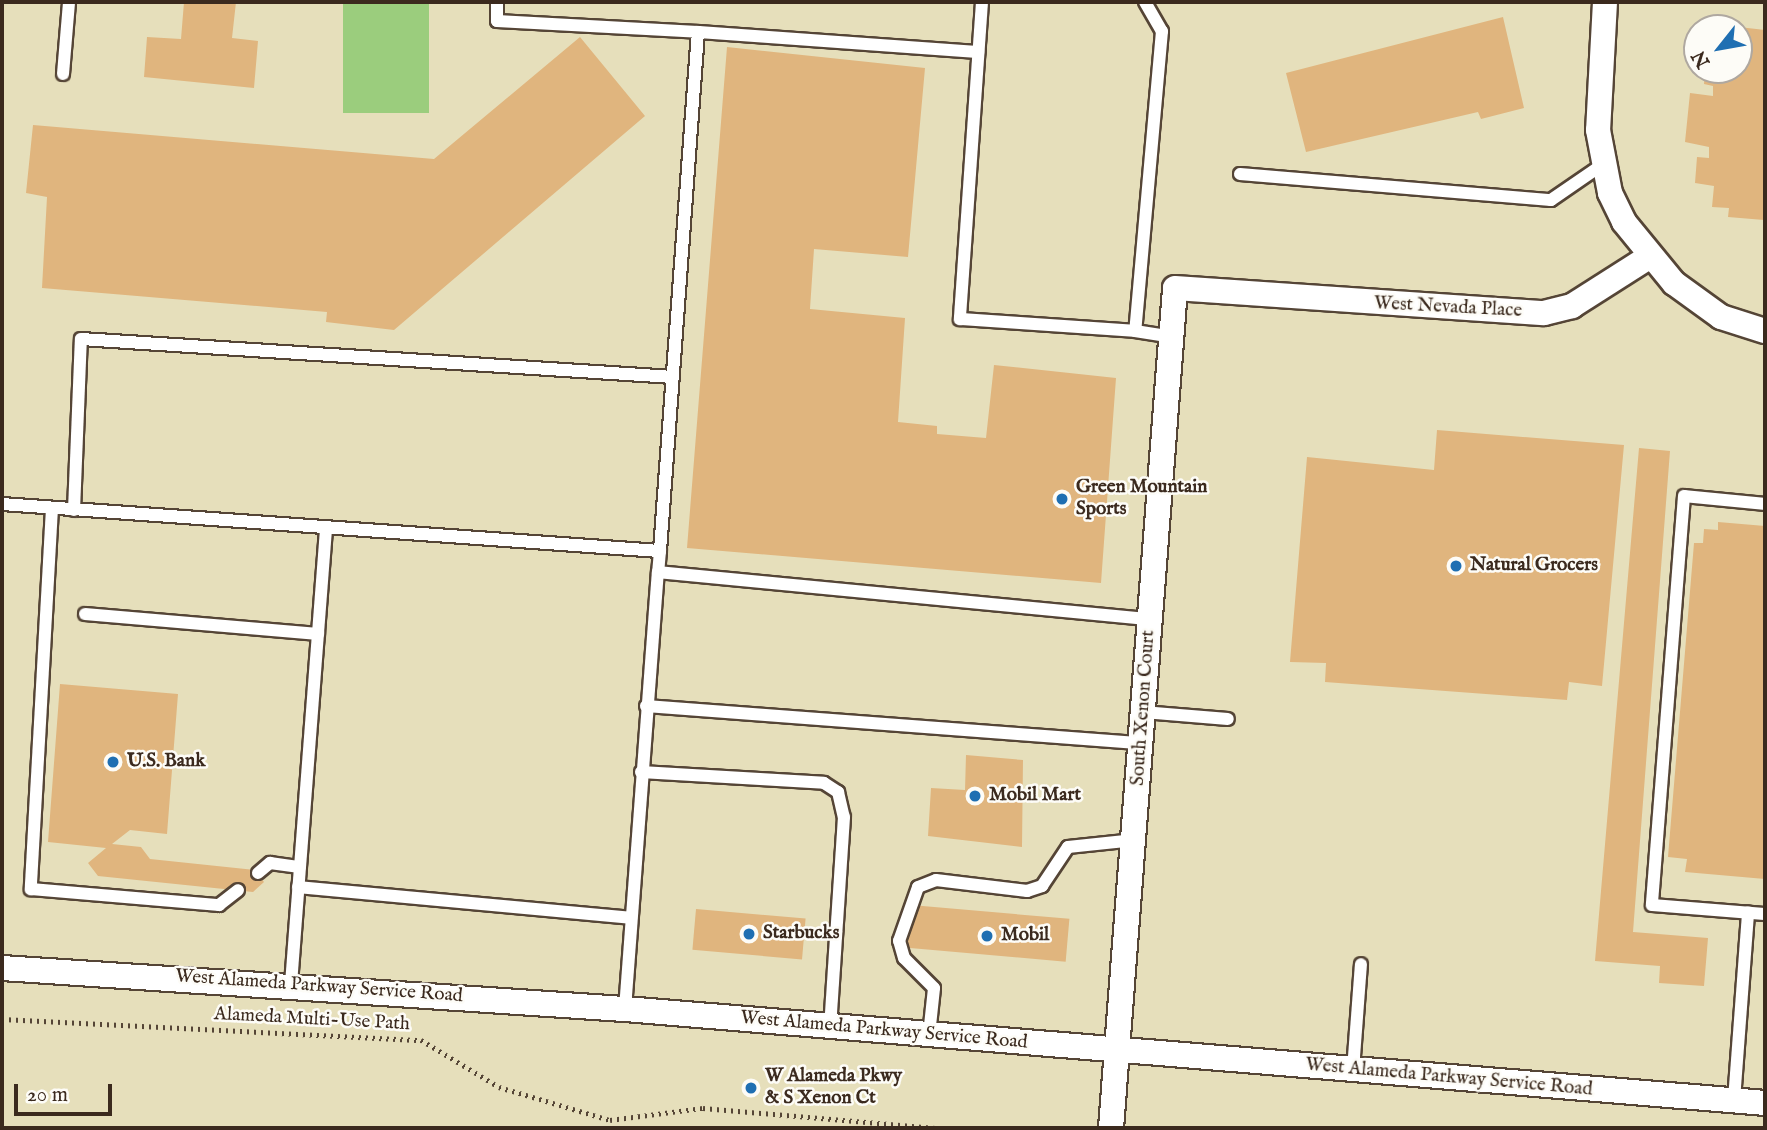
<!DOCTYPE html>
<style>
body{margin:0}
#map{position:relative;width:1767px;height:1130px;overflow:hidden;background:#e6dfbb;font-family:"IM FELL English",serif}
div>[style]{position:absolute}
.green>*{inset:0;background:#9bcd7d;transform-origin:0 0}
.building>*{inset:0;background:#e0b57e;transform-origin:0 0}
.path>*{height:4.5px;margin-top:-2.25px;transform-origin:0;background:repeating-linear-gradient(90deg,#554536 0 2px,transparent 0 7px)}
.roads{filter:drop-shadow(2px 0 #554536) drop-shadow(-2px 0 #554536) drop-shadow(0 2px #554536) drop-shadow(0 -2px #554536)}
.lane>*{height:12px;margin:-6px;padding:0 6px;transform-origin:6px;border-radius:6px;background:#fff}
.street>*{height:24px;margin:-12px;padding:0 12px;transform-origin:12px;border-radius:12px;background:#fff}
.dots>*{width:19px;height:19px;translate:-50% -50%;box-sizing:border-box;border:4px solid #fdfcf7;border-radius:50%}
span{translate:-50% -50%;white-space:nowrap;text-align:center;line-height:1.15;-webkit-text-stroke:5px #fdfcf7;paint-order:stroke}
.street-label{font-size:19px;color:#3b2a1e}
.poi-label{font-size:19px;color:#3b2a1e;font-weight:700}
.left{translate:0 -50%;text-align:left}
.frame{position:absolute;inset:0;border:4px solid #3b2a1e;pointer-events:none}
.north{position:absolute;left:1683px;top:14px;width:70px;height:70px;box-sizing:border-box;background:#fdfcf7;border:2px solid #afa8a0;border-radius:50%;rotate:239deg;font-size:19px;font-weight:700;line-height:28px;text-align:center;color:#3b2a1e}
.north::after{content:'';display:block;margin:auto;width:24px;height:32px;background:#1f6fb2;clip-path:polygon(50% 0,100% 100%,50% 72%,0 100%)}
.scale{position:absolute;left:14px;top:1084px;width:98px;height:32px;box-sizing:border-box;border:4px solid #3b2a1e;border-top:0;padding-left:9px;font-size:21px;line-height:24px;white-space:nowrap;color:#3b2a1e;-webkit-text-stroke:5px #fdfcf7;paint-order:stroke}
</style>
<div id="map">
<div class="green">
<i style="left:343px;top:2px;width:86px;height:111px"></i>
</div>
<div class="building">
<i style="clip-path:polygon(184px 2px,236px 2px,232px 38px,258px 41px,254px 88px,144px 77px,147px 37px,181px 39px)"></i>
<i style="clip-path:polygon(1503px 17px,1524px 108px,1481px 119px,1478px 112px,1306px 152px,1286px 73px)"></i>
<i style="clip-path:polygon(1739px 27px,1765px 30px,1764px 220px,1728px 217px,1729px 208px,1712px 207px,1714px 186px,1695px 183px,1697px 157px,1709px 158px,1709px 147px,1685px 142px,1690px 93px,1713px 96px,1713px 86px,1704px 84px,1705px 70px,1739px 70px)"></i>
<i style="clip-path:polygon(580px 37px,645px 116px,394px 330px,326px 322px,327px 312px,42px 288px,47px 197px,26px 193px,33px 125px,434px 159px)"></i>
<i style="clip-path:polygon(727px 47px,925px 68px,908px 257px,814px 249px,810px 309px,905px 318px,898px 422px,937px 426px,937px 434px,986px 438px,994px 365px,1116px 378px,1101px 583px,687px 548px)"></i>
<i style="clip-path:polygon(1437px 430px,1624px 445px,1602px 686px,1569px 682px,1567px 700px,1325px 682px,1326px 663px,1290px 662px,1307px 457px,1434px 470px)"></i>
<i style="clip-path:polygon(1639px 448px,1670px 451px,1633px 932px,1708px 938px,1704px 986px,1659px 983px,1660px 966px,1595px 961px)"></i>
<i style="clip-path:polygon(1718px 522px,1765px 526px,1765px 879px,1685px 872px,1687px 859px,1668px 857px,1694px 543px,1703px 543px,1704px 529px,1718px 530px)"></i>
<i style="clip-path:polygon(60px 684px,178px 694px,167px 834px,130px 830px,112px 844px,141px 847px,150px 859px,255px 870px,264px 882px,253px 892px,98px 876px,88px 863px,106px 848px,48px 842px)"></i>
<i style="clip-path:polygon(966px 755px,1023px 760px,1022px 847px,928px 836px,931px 788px,965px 790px)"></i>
<i style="left:911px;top:905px;width:159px;height:43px;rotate:5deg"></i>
<i style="left:696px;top:909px;width:110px;height:41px;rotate:5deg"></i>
</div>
<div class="path">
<i style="left:2px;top:1019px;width:420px;rotate:2.9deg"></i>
<i style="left:421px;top:1040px;width:91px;rotate:31.1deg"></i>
<i style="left:499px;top:1087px;width:116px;rotate:16.6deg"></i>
<i style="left:610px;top:1120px;width:94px;rotate:-7.4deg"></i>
<i style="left:703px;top:1108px;width:236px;rotate:4.9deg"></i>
</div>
<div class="roads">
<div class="lane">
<i style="left:497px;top:2px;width:19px;rotate:90deg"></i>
<i style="left:497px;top:21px;width:201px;rotate:3.1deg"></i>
<i style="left:698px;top:32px;width:520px;rotate:94.19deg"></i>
<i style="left:982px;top:2px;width:318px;rotate:94deg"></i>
<i style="left:960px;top:319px;width:175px;rotate:3.9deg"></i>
<i style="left:1145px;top:2px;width:34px;rotate:60deg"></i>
<i style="left:1162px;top:31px;width:301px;rotate:95.1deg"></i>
<i style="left:1135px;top:331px;width:37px;rotate:9deg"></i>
<i style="left:698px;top:32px;width:281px;rotate:4.1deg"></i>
<i style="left:63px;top:74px;width:72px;rotate:-85.2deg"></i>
<i style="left:1240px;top:174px;width:312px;rotate:4.8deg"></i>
<i style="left:1551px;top:200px;width:62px;rotate:-34.5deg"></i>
<i style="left:2px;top:504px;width:660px;rotate:4.09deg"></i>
<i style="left:660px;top:551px;width:21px;rotate:95deg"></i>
<i style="left:1765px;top:504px;width:81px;rotate:-174.4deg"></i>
<i style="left:1684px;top:496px;width:410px;rotate:94.5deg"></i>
<i style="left:1652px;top:905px;width:113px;rotate:4.6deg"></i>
<i style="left:52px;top:508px;width:382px;rotate:93.2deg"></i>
<i style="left:31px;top:889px;width:189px;rotate:4.9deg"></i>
<i style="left:219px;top:905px;width:24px;rotate:-38deg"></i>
<i style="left:74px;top:510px;width:171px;rotate:-87.7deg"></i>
<i style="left:81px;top:339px;width:593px;rotate:3.67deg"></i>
<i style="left:85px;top:614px;width:234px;rotate:4.9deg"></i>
<i style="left:646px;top:706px;width:496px;rotate:4.3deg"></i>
<i style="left:1143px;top:712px;width:85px;rotate:4.7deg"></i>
<i style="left:641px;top:772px;width:183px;rotate:3.4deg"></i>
<i style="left:824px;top:783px;width:17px;rotate:33deg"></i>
<i style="left:838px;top:792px;width:26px;rotate:77deg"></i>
<i style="left:844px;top:817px;width:209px;rotate:93.8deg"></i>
<i style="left:258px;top:873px;width:16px;rotate:-40deg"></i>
<i style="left:270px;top:863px;width:30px;rotate:8deg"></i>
<i style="left:298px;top:887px;width:333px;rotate:5.3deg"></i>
<i style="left:291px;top:984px;width:456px;rotate:-85.6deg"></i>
<i style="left:625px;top:1009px;width:438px;rotate:-85.7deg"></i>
<i style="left:658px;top:572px;width:493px;rotate:5.5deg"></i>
<i style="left:929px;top:1035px;width:47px;rotate:-83.9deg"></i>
<i style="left:934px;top:988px;width:42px;rotate:-135deg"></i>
<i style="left:904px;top:958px;width:18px;rotate:-106deg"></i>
<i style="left:899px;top:941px;width:57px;rotate:-70.6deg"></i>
<i style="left:918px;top:887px;width:19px;rotate:-21deg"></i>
<i style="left:936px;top:880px;width:92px;rotate:6.9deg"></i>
<i style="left:1027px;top:891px;width:16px;rotate:-18deg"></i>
<i style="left:1042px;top:886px;width:47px;rotate:-56.3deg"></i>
<i style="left:1068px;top:847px;width:67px;rotate:-6deg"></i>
<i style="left:1353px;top:1070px;width:106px;rotate:-85.7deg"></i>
<i style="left:1734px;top:1100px;width:188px;rotate:-85.7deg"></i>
</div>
<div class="street">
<i style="left:1605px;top:2px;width:128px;rotate:93.1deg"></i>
<i style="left:1598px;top:130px;width:64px;rotate:79.2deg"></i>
<i style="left:1610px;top:193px;width:32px;rotate:64deg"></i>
<i style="left:1624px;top:222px;width:79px;rotate:50.7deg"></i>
<i style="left:1674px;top:283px;width:58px;rotate:35.9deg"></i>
<i style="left:1721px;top:317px;width:46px;rotate:17.7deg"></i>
<i style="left:2px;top:968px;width:624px;rotate:3.77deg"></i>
<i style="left:625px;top:1009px;width:1144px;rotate:4.71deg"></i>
<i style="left:1111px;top:1128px;width:842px;rotate:-85.64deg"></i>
<i style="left:1175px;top:288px;width:370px;rotate:3.9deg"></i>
<i style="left:1544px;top:313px;width:29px;rotate:-14deg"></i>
<i style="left:1572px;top:306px;width:91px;rotate:-32.5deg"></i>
</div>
</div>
<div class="dots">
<i style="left:1062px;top:499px;background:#1f6fb2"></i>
<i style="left:1456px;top:566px;background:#1f6fb2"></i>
<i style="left:113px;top:762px;background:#1f6fb2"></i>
<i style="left:975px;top:796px;background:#1f6fb2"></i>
<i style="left:749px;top:934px;background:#1f6fb2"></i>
<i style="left:987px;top:936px;background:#1f6fb2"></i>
<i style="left:751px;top:1088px;background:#1f6fb2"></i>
</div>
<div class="street-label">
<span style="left:1448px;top:308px;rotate:3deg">West Nevada Place</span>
<span style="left:1144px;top:708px;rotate:-86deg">South Xenon Court</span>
<span style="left:319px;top:987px;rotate:4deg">West Alameda Parkway Service Road</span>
<span style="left:312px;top:1020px;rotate:3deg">Alameda Multi-Use Path</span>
<span style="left:884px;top:1031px;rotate:5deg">West Alameda Parkway Service Road</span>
<span style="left:1449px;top:1078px;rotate:5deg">West Alameda Parkway Service Road</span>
</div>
<div class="poi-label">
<span class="left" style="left:1076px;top:499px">Green Mountain<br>Sports</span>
<span class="left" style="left:1470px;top:566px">Natural Grocers</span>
<span class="left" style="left:127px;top:762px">U.S. Bank</span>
<span class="left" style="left:989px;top:796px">Mobil Mart</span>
<span class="left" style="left:763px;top:934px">Starbucks</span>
<span class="left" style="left:1001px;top:936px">Mobil</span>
<span class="left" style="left:765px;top:1088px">W Alameda Pkwy<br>&amp; S Xenon Ct</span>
</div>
<div class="frame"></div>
<div class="north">N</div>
<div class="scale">20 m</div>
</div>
